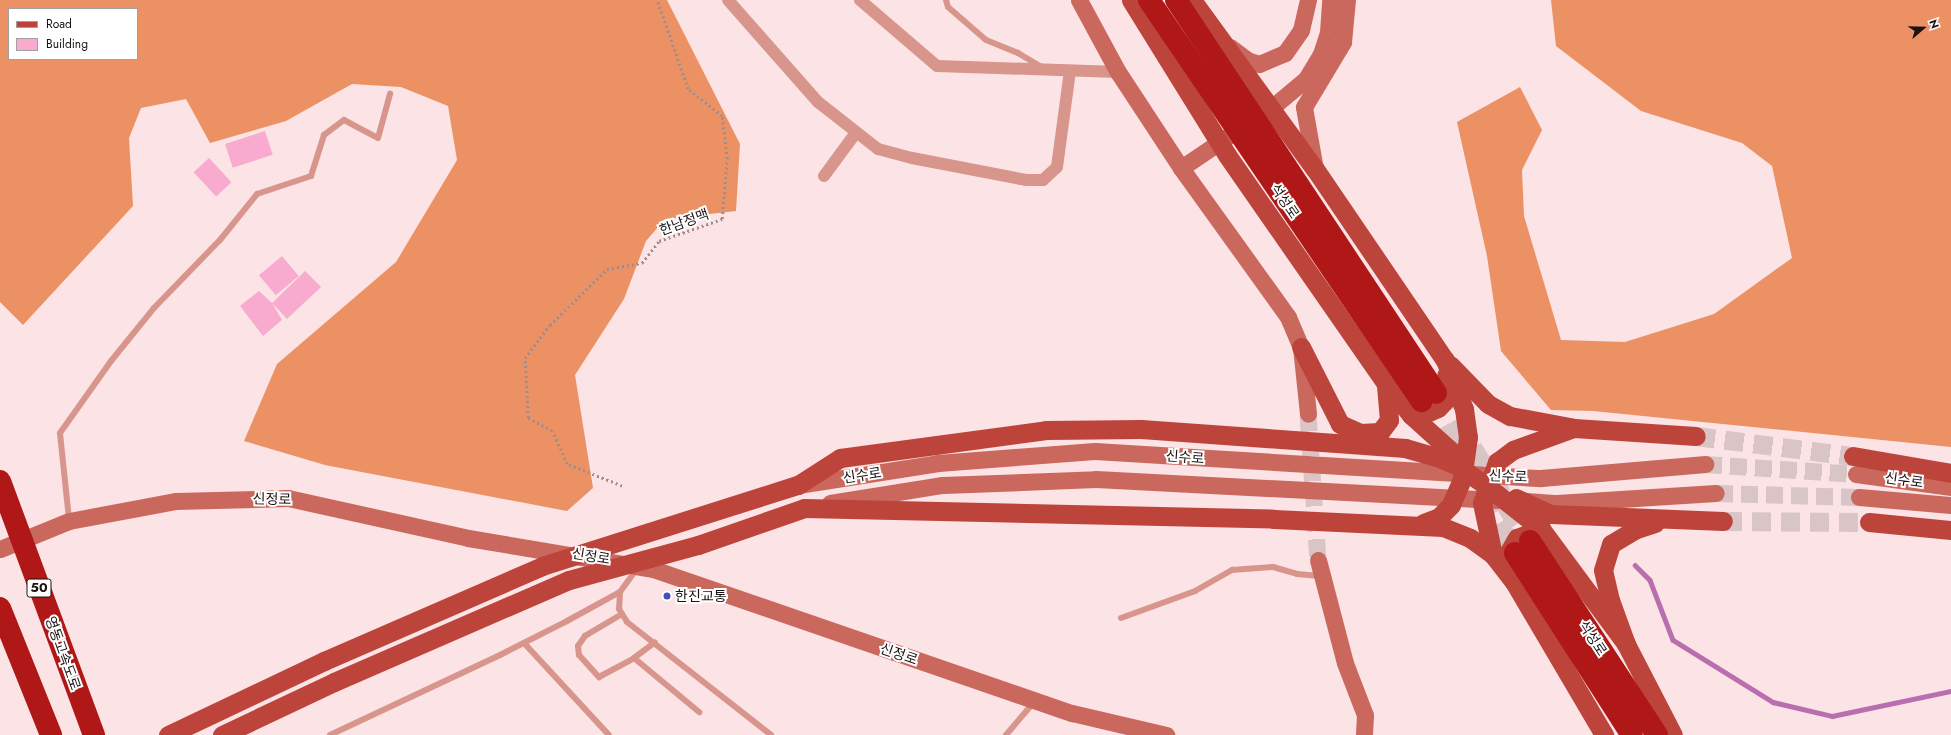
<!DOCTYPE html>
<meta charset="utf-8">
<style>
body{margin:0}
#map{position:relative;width:1951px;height:735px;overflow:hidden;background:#fbe3e6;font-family:Jost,"Noto Sans KR",sans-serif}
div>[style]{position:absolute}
.forest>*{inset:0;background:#ec9164}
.stream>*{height:4.5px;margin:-2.25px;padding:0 2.25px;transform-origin:2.25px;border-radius:2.25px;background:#b96eae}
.building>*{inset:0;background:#f8abce;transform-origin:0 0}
.secondary-tunnel>*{height:17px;margin-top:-8.5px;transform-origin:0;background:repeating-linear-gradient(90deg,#d9c4c6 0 17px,transparent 0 25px)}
.primary-tunnel>*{height:19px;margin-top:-9.5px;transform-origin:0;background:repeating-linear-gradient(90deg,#d9c4c6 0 19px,transparent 0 29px)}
.highway-tunnel>*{height:22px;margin-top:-11px;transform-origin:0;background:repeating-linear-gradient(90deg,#d9c4c6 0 22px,transparent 0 33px)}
.path>*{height:2.5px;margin-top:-1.25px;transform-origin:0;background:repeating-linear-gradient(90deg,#9e8c8f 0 2px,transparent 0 5px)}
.lane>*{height:6px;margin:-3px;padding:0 3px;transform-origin:3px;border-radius:3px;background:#d8958c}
.street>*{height:12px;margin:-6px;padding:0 6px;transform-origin:6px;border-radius:6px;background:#d8958c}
.secondary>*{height:17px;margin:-8.5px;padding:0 8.5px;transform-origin:8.5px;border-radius:8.5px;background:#ca685d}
.primary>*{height:19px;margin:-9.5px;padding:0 9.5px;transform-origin:9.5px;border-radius:9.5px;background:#bd443a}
.highway>*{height:22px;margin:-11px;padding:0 11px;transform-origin:11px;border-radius:11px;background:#b01717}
.dots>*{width:11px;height:11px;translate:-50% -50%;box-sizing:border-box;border:2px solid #fff;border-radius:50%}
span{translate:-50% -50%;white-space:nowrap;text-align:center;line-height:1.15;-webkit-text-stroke:4px #fff;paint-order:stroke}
.shield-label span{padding:1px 3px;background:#fff;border:1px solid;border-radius:3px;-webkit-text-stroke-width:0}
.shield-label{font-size:13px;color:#1a1213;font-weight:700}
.street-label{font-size:14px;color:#1a1213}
.poi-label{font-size:14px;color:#1a1213}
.left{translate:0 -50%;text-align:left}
.legend{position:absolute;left:8px;top:8px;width:130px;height:52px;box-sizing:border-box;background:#fff;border:1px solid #a3a0a1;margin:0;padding:5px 7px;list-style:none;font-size:12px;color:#1a1213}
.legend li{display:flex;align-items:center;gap:8px;height:20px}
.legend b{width:20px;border:1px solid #a3a0a1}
.north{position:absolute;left:1903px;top:8px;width:40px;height:40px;-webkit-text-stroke:3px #fff;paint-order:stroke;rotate:70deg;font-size:11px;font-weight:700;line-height:16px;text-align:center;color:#1a1213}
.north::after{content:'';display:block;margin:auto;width:14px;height:18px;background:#1a1213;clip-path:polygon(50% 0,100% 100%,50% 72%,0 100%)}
</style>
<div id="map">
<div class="forest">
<i style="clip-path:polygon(evenodd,0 0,667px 0,740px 144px,736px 211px,665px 219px,646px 241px,624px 299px,575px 375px,593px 488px,567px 511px,325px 465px,244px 441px,277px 364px,396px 262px,457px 160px,448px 106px,401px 87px,352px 84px,286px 121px,210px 143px,186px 99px,141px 108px,129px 138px,133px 206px,23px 325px,0 302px,0 0,9px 9px,137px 9px,137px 59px,9px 59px,9px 9px)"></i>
<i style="clip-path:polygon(1551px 0,1951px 0,1951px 447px,1593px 411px,1551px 410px,1501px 351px,1487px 256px,1457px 122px,1520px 87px,1542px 130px,1522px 170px,1524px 216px,1561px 340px,1625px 342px,1714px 314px,1792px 258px,1772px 166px,1742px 143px,1641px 111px,1556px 46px)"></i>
</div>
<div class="stream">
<i style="left:1635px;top:565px;width:21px;rotate:45deg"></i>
<i style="left:1650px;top:580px;width:64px;rotate:69deg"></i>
<i style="left:1673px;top:640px;width:118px;rotate:31.8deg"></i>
<i style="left:1773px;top:702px;width:61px;rotate:13.3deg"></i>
<i style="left:1832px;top:716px;width:122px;rotate:-11.9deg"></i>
</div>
<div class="building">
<i style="left:265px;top:131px;width:25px;height:42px;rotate:72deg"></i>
<i style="left:209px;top:158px;width:33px;height:21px;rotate:47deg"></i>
<i style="left:282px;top:256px;width:26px;height:30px;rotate:50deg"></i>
<i style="clip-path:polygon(305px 271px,321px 287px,287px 319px,272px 303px,282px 320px,263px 336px,240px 306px,259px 291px,272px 303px)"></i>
</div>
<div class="secondary-tunnel">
<i style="left:1308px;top:414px;width:146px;rotate:86.1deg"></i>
<i style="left:1705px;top:464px;width:151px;rotate:3.8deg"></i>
<i style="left:1716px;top:493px;width:143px;rotate:1.6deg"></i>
</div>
<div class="primary-tunnel">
<i style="left:1696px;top:436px;width:158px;rotate:7.3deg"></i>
<i style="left:1723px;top:521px;width:146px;rotate:0.4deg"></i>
</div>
<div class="highway-tunnel">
<i style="left:1436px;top:393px;width:175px;rotate:57.6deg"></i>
<i style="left:1422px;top:401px;width:59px;rotate:58.2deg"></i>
<i style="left:1480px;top:496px;width:67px;rotate:58.4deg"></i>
</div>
<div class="path">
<i style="left:622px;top:486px;width:59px;rotate:-158.2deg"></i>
<i style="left:567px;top:464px;width:36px;rotate:-114deg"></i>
<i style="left:552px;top:431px;width:27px;rotate:-152deg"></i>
<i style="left:528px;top:418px;width:60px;rotate:-92.9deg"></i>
<i style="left:525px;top:358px;width:41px;rotate:-52.9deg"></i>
<i style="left:550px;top:325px;width:80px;rotate:-44.5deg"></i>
<i style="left:607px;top:269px;width:36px;rotate:-10deg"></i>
<i style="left:642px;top:263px;width:28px;rotate:-52deg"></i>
<i style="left:659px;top:241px;width:67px;rotate:-19.2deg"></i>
<i style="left:722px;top:219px;width:60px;rotate:-85.2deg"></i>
<i style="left:727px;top:159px;width:43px;rotate:-96.6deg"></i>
<i style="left:722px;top:116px;width:43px;rotate:-141.5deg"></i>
<i style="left:688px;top:89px;width:94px;rotate:-109.2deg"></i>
</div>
<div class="lane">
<i style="left:946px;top:0;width:7px;rotate:74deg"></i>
<i style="left:948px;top:7px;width:50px;rotate:41deg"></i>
<i style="left:986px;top:40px;width:35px;rotate:22deg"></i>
<i style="left:1018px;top:53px;width:27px;rotate:31deg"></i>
<i style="left:69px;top:519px;width:86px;rotate:-96deg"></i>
<i style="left:60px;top:433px;width:88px;rotate:-54.7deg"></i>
<i style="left:111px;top:361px;width:68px;rotate:-50.9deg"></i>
<i style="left:154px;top:308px;width:95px;rotate:-45.9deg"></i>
<i style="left:220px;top:240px;width:59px;rotate:-51.2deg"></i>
<i style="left:257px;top:194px;width:57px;rotate:-18.4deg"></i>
<i style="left:311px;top:176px;width:43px;rotate:-72.4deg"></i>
<i style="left:324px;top:135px;width:25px;rotate:-37deg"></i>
<i style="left:344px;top:120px;width:38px;rotate:28deg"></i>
<i style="left:378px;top:138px;width:46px;rotate:-74.7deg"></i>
<i style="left:620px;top:592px;width:17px;rotate:93deg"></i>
<i style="left:619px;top:609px;width:15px;rotate:58deg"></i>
<i style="left:627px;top:622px;width:183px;rotate:38.1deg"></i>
<i style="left:622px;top:614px;width:43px;rotate:149.3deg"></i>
<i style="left:585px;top:636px;width:12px;rotate:125deg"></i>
<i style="left:578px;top:646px;width:9px;rotate:84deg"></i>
<i style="left:579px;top:655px;width:30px;rotate:48deg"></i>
<i style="left:599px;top:677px;width:40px;rotate:-28deg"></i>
<i style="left:634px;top:658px;width:26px;rotate:-37deg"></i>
<i style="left:1121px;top:618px;width:79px;rotate:-20deg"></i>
<i style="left:1195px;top:591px;width:43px;rotate:-29.6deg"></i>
<i style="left:1232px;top:570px;width:41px;rotate:-4.2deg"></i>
<i style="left:1273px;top:567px;width:25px;rotate:16deg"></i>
<i style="left:1297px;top:574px;width:23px;rotate:5deg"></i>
<i style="left:524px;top:643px;width:125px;rotate:47.3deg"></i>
<i style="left:634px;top:658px;width:85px;rotate:39.7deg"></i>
<i style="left:330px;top:735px;width:188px;rotate:-25.2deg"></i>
<i style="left:500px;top:655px;width:75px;rotate:-26.9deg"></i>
<i style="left:567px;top:621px;width:60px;rotate:-28.7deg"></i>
<i style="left:620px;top:592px;width:29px;rotate:-54deg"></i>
<i style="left:1006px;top:735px;width:43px;rotate:-49.7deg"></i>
</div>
<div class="street">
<i style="left:728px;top:0;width:136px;rotate:48.6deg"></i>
<i style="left:818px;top:102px;width:76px;rotate:38.1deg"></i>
<i style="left:878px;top:149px;width:35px;rotate:15deg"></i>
<i style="left:912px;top:158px;width:116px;rotate:10.9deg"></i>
<i style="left:1026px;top:180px;width:17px"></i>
<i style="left:1043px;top:180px;width:19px;rotate:-43deg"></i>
<i style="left:1057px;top:167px;width:97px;rotate:-82.3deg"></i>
<i style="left:860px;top:0;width:101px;rotate:40.6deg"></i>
<i style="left:937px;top:66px;width:181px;rotate:1.9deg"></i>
<i style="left:824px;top:176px;width:52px;rotate:-53.6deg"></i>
</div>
<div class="secondary">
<i style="left:1079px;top:0;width:82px;rotate:61.6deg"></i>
<i style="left:1118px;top:72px;width:115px;rotate:56.7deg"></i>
<i style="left:1181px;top:168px;width:183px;rotate:54.3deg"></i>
<i style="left:1288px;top:317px;width:33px;rotate:67deg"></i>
<i style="left:1301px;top:347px;width:67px;rotate:84deg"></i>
<i style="left:1230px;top:47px;width:21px;rotate:37deg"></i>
<i style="left:1247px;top:60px;width:13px;rotate:18deg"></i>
<i style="left:1259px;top:64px;width:28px;rotate:-23deg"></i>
<i style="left:1285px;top:53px;width:28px;rotate:-55deg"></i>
<i style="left:1301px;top:30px;width:31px;rotate:-77deg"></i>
<i style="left:1181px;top:168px;width:115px;rotate:-34deg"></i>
<i style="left:1276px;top:104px;width:39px;rotate:-40deg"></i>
<i style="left:1306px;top:79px;width:29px;rotate:-59deg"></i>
<i style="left:1321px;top:54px;width:23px;rotate:-72deg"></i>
<i style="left:1328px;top:32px;width:32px;rotate:-86deg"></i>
<i style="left:1315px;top:169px;width:63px;rotate:-100.1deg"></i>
<i style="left:1304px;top:107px;width:76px;rotate:-59deg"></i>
<i style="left:1343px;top:42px;width:42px;rotate:-84.6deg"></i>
<i style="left:1856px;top:474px;width:96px;rotate:7.8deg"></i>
<i style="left:798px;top:485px;width:142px;rotate:-8.9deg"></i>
<i style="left:938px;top:463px;width:157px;rotate:-4.4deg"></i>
<i style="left:1095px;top:451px;width:447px;rotate:3.5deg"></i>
<i style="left:1541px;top:478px;width:165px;rotate:-4.9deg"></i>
<i style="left:1859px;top:497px;width:92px;rotate:5deg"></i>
<i style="left:1526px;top:501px;width:31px;rotate:4deg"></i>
<i style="left:1557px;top:503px;width:159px;rotate:-3.6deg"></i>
<i style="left:830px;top:503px;width:114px;rotate:-9.1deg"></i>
<i style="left:943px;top:485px;width:153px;rotate:-2.2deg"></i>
<i style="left:1096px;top:479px;width:401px;rotate:3deg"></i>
<i style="left:0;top:549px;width:74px;rotate:-22.1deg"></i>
<i style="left:69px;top:521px;width:109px;rotate:-10.6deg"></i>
<i style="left:176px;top:501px;width:112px;rotate:-1.5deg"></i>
<i style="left:288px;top:498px;width:184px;rotate:12.5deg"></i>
<i style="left:468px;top:538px;width:188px;rotate:9.5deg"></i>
<i style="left:653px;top:569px;width:443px;rotate:19deg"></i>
<i style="left:1072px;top:713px;width:97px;rotate:13.2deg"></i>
<i style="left:1318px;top:560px;width:106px;rotate:75.3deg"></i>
<i style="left:1345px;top:663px;width:56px;rotate:69deg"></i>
<i style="left:1365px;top:715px;width:20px;rotate:93deg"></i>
</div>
<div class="primary">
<i style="left:1131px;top:0;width:182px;rotate:58.2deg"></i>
<i style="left:1227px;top:155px;width:279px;rotate:55.2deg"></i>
<i style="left:1386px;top:384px;width:40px;rotate:51deg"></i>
<i style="left:1411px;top:415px;width:67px;rotate:42deg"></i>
<i style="left:1192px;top:0;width:209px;rotate:54deg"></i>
<i style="left:1315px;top:169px;width:231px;rotate:55.8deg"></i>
<i style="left:1445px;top:360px;width:53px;rotate:68.8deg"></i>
<i style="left:1464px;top:409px;width:28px;rotate:82deg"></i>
<i style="left:1468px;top:437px;width:42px;rotate:98.1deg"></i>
<i style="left:1462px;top:479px;width:28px;rotate:113deg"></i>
<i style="left:1451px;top:505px;width:17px;rotate:135deg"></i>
<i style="left:1439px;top:517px;width:17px;rotate:159deg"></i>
<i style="left:1301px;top:347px;width:86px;rotate:63.1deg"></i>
<i style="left:1340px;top:424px;width:22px;rotate:24deg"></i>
<i style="left:1360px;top:433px;width:20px;rotate:-3deg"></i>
<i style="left:1450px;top:365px;width:54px;rotate:45.7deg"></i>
<i style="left:1488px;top:404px;width:25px;rotate:29deg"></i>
<i style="left:1510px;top:416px;width:65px;rotate:10.6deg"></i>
<i style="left:1574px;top:428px;width:122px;rotate:3.8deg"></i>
<i style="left:1411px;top:415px;width:11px"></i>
<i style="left:1422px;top:415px;width:17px;rotate:-24deg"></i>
<i style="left:1438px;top:408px;width:16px;rotate:-47deg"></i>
<i style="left:1449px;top:396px;width:21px;rotate:-98deg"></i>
<i style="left:1370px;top:439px;width:12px;rotate:-35deg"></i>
<i style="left:1380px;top:432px;width:15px;rotate:-53deg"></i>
<i style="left:1389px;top:420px;width:36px;rotate:-95deg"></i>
<i style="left:1853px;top:456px;width:99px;rotate:9.8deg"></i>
<i style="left:1516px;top:498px;width:38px;rotate:25deg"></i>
<i style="left:1551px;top:514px;width:172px;rotate:2.3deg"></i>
<i style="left:1869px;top:522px;width:82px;rotate:5.6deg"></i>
<i style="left:1655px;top:523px;width:20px;rotate:162deg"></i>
<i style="left:1636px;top:529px;width:29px;rotate:149deg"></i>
<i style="left:1611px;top:544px;width:27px;rotate:107deg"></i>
<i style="left:1603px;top:570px;width:31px;rotate:77deg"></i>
<i style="left:1610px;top:600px;width:47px;rotate:70deg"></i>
<i style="left:1626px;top:644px;width:102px;rotate:62.7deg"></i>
<i style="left:1493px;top:555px;width:53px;rotate:-101.9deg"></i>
<i style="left:1482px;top:503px;width:44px;rotate:-69.9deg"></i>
<i style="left:1497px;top:462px;width:20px;rotate:-37deg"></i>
<i style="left:1513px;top:450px;width:62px;rotate:-19.9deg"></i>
<i style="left:1510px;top:565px;width:10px;rotate:-107deg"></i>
<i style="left:1507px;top:555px;width:20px;rotate:-60deg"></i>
<i style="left:1517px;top:538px;width:26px;rotate:-21deg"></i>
<i style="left:168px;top:735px;width:173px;rotate:-25.4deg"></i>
<i style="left:324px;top:661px;width:238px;rotate:-23.5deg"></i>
<i style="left:542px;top:566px;width:269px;rotate:-17.6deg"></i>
<i style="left:798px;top:485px;width:50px;rotate:-32.7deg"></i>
<i style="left:840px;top:458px;width:208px;rotate:-7.7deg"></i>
<i style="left:1046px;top:430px;width:95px;rotate:-0.6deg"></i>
<i style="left:1141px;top:429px;width:265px;rotate:4.1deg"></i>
<i style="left:1405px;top:448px;width:33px;rotate:16deg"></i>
<i style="left:1437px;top:457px;width:23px;rotate:23deg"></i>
<i style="left:1458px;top:466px;width:37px;rotate:35deg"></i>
<i style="left:1488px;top:487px;width:68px;rotate:38.4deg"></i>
<i style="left:1541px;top:529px;width:143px;rotate:53.5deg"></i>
<i style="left:222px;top:735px;width:124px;rotate:-25.3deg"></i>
<i style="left:334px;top:682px;width:256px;rotate:-23.5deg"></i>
<i style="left:569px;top:580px;width:134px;rotate:-15.2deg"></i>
<i style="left:698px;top:545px;width:112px;rotate:-19.2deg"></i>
<i style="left:804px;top:508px;width:470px;rotate:1.3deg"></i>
<i style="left:1274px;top:519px;width:169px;rotate:2.7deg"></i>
<i style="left:1443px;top:527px;width:29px;rotate:22deg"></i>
<i style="left:1470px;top:538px;width:29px;rotate:36deg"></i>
<i style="left:1493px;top:555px;width:34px;rotate:52deg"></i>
<i style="left:1514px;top:582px;width:178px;rotate:59.5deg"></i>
</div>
<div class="highway">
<i style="left:1149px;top:0;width:485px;rotate:55.8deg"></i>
<i style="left:1176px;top:0;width:471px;rotate:56.5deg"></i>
<i style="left:0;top:481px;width:271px;rotate:69.7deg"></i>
<i style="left:1530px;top:541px;width:232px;rotate:56.8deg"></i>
<i style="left:1515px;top:553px;width:216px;rotate:57.3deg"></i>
<i style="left:0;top:608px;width:137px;rotate:68.1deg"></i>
</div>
<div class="dots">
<i style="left:667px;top:596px;background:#494ac0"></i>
</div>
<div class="shield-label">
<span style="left:39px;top:588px">50</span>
</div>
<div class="street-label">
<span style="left:1285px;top:201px;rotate:56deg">석성로</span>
<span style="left:684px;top:222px;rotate:-20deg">한남정맥</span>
<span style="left:1185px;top:457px;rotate:4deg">신수로</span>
<span style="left:862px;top:475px;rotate:-9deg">신수로</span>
<span style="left:1508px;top:476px;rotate:2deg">신수로</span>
<span style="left:1904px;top:480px;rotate:8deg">신수로</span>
<span style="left:272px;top:499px;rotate:1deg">신정로</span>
<span style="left:591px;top:556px;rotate:9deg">신정로</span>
<span style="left:1593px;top:638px;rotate:57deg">석성로</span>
<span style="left:63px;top:653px;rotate:70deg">영동고속도로</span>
<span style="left:899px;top:654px;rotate:19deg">신정로</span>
</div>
<div class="poi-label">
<span class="left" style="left:675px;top:596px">한진교통</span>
</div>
<ul class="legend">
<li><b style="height:5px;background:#bd443a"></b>Road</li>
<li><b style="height:11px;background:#f8abce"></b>Building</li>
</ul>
<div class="north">N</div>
</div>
